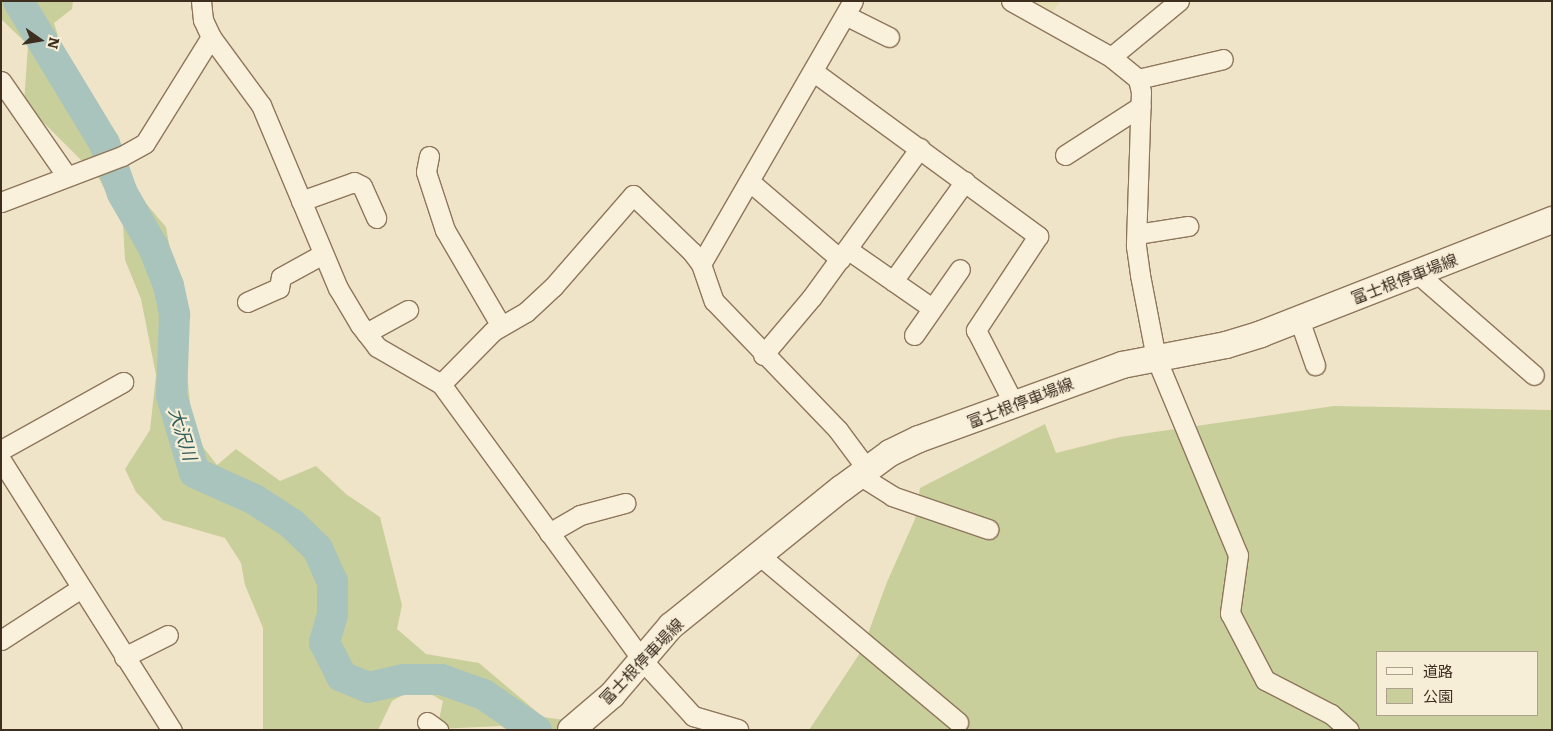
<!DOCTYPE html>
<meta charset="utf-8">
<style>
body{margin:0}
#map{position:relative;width:1553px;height:731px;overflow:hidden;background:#f0e4c8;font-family:Literata,"Noto Sans JP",serif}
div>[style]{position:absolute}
.farmland>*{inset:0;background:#e6deb5}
.green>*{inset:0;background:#c9cf9b}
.river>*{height:31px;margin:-15.5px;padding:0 15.5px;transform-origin:15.5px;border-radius:15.5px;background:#a9c4bc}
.roads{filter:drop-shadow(1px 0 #8d765c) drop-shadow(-1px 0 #8d765c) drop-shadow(0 1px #8d765c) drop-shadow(0 -1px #8d765c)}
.street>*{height:19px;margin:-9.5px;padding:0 9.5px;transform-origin:9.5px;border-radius:9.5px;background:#faf1dc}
.secondary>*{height:26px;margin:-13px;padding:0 13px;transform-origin:13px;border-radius:13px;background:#faf1dc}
span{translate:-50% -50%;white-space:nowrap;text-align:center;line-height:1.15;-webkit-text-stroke:4.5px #f7eed8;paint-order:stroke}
.street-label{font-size:16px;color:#3d2e20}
.water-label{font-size:18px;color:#2f5d5a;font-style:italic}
.frame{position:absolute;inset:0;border:2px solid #3d2e20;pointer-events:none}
.legend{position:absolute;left:1376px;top:651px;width:162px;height:65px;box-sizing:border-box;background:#f7eed8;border:1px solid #ada18e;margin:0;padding:6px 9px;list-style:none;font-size:15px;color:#3d2e20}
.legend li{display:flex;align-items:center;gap:10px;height:25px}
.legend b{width:25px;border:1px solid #ada18e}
.north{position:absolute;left:15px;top:15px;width:50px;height:50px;-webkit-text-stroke:4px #f7eed8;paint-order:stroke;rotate:103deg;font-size:14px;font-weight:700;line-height:20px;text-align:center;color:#3d2e20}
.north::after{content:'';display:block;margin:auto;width:18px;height:22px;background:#3d2e20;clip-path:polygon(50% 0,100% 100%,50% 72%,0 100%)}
</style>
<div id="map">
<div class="farmland">
<i style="clip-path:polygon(1025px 1px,1061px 1px,1048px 17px)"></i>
</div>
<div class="green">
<i style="clip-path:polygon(1px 1px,73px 1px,72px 9px,54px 23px,69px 71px,78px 81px,116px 159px,85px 164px,24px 103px,28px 45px,1px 19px)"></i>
<i style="clip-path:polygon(114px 166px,166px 227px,181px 311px,193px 434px,217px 465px,236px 449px,280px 481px,316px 466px,346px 494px,380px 517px,402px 605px,397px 629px,426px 654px,479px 663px,543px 717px,564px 720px,566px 730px,507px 730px,501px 726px,437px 729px,443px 701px,418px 687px,392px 701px,378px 730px,263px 730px,263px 628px,245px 585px,241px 563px,225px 538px,163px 520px,136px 492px,125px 469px,150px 430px,156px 375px,141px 299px,125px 260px,123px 224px,96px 173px)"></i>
<i style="clip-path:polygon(evenodd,1334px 406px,1552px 410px,1552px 730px,809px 730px,862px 650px,887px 582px,915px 519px,920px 488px,1045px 424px,1056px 453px,1120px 437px,1334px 406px,1377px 652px,1537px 652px,1537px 715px,1377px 715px,1377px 652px)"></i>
</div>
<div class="river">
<i style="left:18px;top:1px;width:166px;rotate:58.8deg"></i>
<i style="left:104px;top:143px;width:53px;rotate:70.2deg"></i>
<i style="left:122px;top:193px;width:62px;rotate:60.1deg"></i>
<i style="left:153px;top:247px;width:41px;rotate:68.5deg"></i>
<i style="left:168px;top:285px;width:30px;rotate:78deg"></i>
<i style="left:174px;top:314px;width:81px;rotate:92.1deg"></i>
<i style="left:171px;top:395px;width:80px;rotate:73.4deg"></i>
<i style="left:194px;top:472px;width:66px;rotate:24.2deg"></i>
<i style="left:254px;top:499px;width:44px;rotate:33deg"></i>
<i style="left:291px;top:523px;width:36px;rotate:44deg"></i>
<i style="left:317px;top:548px;width:36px;rotate:66deg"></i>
<i style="left:332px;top:581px;width:33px;rotate:90deg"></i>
<i style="left:332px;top:614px;width:29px;rotate:106deg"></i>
<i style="left:324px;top:642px;width:38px;rotate:63deg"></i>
<i style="left:341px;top:676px;width:29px;rotate:22deg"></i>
<i style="left:368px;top:687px;width:37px;rotate:-13deg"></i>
<i style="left:404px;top:679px;width:37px"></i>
<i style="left:441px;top:679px;width:45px;rotate:19.7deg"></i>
<i style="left:483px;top:694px;width:64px;rotate:34.2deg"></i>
</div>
<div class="roads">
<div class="street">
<i style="left:1011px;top:1px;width:115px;rotate:29.2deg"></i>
<i style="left:1111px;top:57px;width:35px;rotate:39deg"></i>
<i style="left:1138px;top:79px;width:13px;rotate:77deg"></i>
<i style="left:1141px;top:92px;width:154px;rotate:91.9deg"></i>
<i style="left:1136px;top:246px;width:29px;rotate:82deg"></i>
<i style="left:1140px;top:275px;width:85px;rotate:79.1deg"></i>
<i style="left:1156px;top:358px;width:213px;rotate:67.4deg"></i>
<i style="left:1238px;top:555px;width:59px;rotate:97.9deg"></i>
<i style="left:1230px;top:613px;width:76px;rotate:62.4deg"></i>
<i style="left:1265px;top:680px;width:74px;rotate:27.3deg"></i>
<i style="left:1331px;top:714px;width:24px;rotate:42deg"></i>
<i style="left:847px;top:16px;width:47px;rotate:26.6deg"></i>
<i style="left:211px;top:37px;width:84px;rotate:53.7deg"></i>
<i style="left:261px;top:105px;width:199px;rotate:67.2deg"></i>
<i style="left:338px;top:288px;width:43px;rotate:59.3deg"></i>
<i style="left:360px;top:325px;width:28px;rotate:52deg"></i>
<i style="left:377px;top:347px;width:74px;rotate:30deg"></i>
<i style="left:441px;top:384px;width:341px;rotate:53.9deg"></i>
<i style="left:642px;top:660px;width:76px;rotate:47.7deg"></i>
<i style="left:693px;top:716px;width:47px;rotate:16.1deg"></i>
<i style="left:1111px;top:57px;width:88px;rotate:-39.5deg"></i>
<i style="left:814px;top:72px;width:278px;rotate:36.2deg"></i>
<i style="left:1038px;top:236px;width:113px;rotate:123.4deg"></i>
<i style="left:976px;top:330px;width:83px;rotate:62.8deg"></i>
<i style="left:1138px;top:79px;width:87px;rotate:-13.2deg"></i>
<i style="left:1px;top:81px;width:114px;rotate:55.3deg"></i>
<i style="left:1065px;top:155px;width:90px;rotate:-32.8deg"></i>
<i style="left:429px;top:156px;width:16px;rotate:101deg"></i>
<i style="left:426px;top:172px;width:61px;rotate:71.9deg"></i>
<i style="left:445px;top:230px;width:111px;rotate:59.7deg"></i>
<i style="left:756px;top:187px;width:111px;rotate:40.6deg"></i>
<i style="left:301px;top:201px;width:56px;rotate:-19.7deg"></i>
<i style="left:354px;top:182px;width:9px;rotate:27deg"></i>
<i style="left:362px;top:186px;width:35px;rotate:66deg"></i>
<i style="left:1px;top:202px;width:129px;rotate:-20.8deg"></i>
<i style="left:122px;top:156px;width:26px;rotate:-29deg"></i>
<i style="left:145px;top:143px;width:125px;rotate:-58.1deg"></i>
<i style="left:211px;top:37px;width:19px;rotate:-115deg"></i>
<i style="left:203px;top:20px;width:19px;rotate:-96deg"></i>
<i style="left:1137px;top:234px;width:52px;rotate:-8.9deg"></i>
<i style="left:847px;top:249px;width:103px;rotate:34.8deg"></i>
<i style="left:701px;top:264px;width:304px;rotate:-60deg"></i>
<i style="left:1417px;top:273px;width:155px;rotate:41.1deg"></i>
<i style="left:893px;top:281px;width:123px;rotate:-54.2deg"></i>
<i style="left:247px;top:302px;width:35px;rotate:-24deg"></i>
<i style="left:279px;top:288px;width:11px;rotate:-80deg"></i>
<i style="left:281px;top:277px;width:48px;rotate:-28.7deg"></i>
<i style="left:1299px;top:319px;width:49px;rotate:70.8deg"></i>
<i style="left:366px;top:333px;width:48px;rotate:-28.7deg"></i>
<i style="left:914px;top:335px;width:80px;rotate:-55.1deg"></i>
<i style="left:763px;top:355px;width:76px;rotate:-49.8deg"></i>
<i style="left:812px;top:297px;width:184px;rotate:-54.1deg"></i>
<i style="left:441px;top:384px;width:74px;rotate:-45.5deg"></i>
<i style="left:493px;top:331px;width:38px;rotate:-30deg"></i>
<i style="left:526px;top:312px;width:37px;rotate:-43deg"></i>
<i style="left:553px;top:287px;width:122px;rotate:-49deg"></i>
<i style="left:633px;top:195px;width:82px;rotate:44deg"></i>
<i style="left:692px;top:252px;width:15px;rotate:53deg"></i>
<i style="left:701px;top:264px;width:39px;rotate:71deg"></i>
<i style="left:714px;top:301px;width:179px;rotate:46.1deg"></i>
<i style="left:838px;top:430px;width:49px;rotate:53.4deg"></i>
<i style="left:1px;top:450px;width:140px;rotate:-29.1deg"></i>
<i style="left:1px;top:460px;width:320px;rotate:57.7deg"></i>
<i style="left:859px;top:475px;width:39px;rotate:32deg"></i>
<i style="left:892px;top:496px;width:102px;rotate:19deg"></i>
<i style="left:549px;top:533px;width:36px;rotate:-30deg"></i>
<i style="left:580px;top:515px;width:47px;rotate:-14.9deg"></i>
<i style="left:759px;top:555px;width:260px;rotate:40deg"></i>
<i style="left:1px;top:640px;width:95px;rotate:-33deg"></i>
<i style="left:124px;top:657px;width:49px;rotate:-26.6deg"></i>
<i style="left:427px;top:722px;width:14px;rotate:36deg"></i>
</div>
<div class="secondary">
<i style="left:571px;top:730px;width:54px;rotate:-40.5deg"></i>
<i style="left:612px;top:695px;width:91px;rotate:-49.5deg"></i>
<i style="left:671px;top:626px;width:218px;rotate:-38.9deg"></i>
<i style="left:841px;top:489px;width:61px;rotate:-36.3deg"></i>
<i style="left:890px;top:453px;width:32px;rotate:-26deg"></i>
<i style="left:919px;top:439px;width:216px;rotate:-20deg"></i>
<i style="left:1122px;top:365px;width:106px;rotate:-10.9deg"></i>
<i style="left:1226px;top:345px;width:37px;rotate:-17deg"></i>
<i style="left:1261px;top:334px;width:313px;rotate:-21.4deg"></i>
</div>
</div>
<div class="street-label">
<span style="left:1404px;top:278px;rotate:-21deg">富士根停車場線</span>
<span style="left:1020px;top:402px;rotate:-21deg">富士根停車場線</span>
<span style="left:641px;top:661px;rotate:-46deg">富士根停車場線</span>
</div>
<div class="water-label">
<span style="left:183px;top:434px;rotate:73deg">大沢川</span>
</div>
<div class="frame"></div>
<ul class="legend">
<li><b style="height:6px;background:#faf1dc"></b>道路</li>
<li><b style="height:14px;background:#c9cf9b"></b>公園</li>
</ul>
<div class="north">N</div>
</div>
